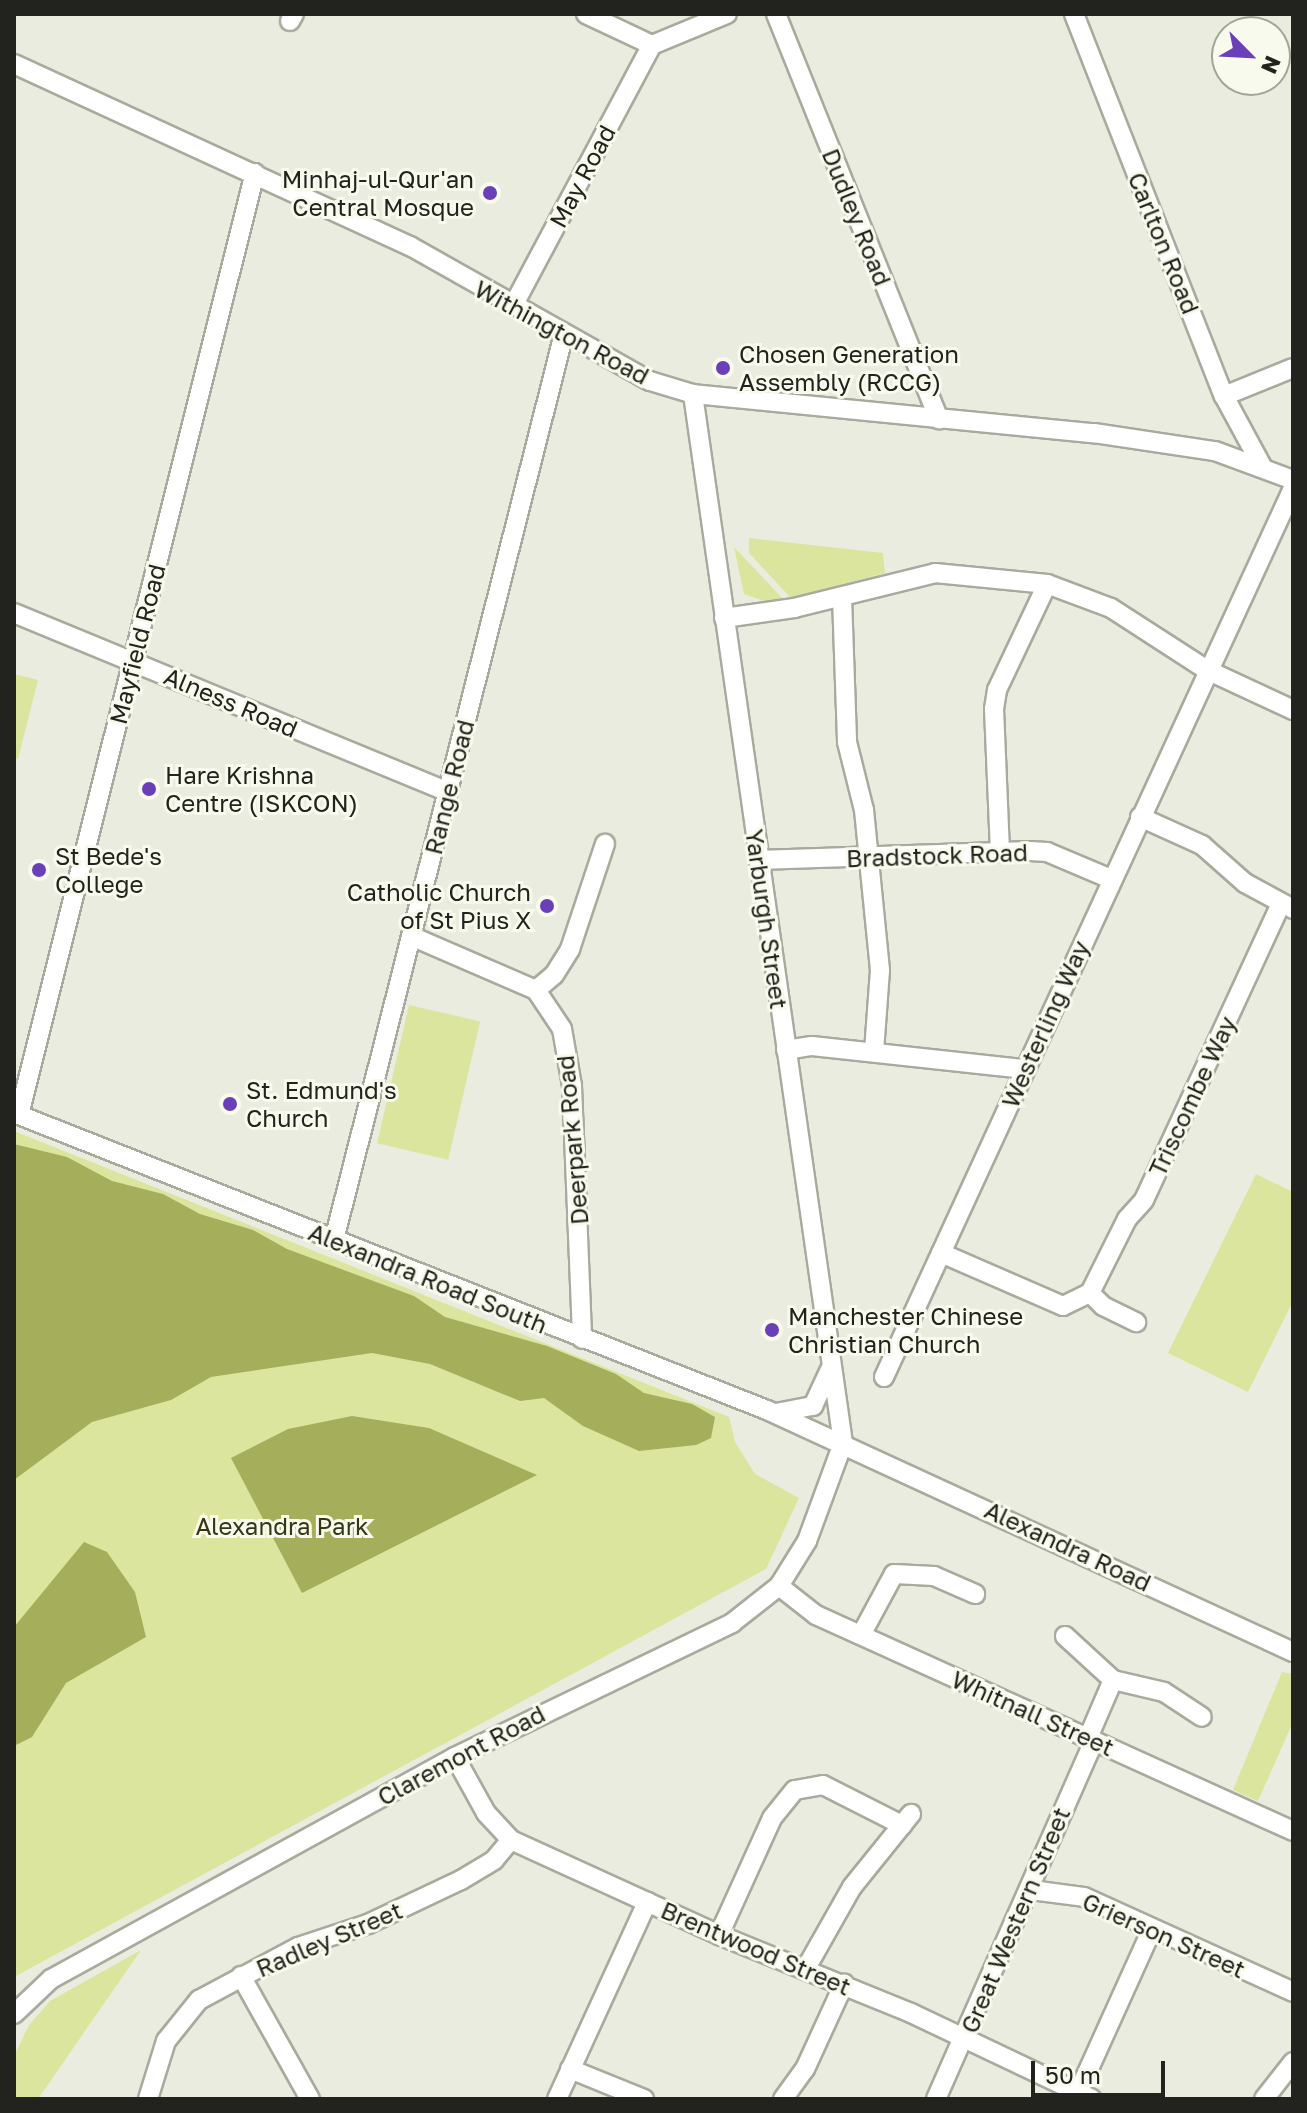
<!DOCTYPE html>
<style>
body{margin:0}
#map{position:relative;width:1307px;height:2113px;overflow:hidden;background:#eaecdf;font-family:"Golos Text",sans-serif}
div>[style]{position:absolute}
.green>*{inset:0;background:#dbe59d;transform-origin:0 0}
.forest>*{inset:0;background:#a5af5b}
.roads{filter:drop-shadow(2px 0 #a8aa9d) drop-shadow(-2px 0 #a8aa9d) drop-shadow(0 2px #a8aa9d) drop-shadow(0 -2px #a8aa9d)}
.minor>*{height:18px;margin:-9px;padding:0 9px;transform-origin:9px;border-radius:9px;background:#fff}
.dots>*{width:22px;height:22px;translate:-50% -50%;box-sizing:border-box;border:4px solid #f7faec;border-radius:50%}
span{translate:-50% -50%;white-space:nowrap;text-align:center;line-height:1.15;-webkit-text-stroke:6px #f7faec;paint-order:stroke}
.street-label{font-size:24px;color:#22231e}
.poi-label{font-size:24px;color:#22231e}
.right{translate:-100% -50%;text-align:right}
.left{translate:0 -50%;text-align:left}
.park-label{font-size:24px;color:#333712}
.frame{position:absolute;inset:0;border:16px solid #22231e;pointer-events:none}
.north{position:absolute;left:1211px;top:16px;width:80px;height:80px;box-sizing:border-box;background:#f7faec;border:2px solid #a2a49a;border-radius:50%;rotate:114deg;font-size:22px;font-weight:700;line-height:32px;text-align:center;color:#22231e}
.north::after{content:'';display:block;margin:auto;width:28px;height:36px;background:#6a40b8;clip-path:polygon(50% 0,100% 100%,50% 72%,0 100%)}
.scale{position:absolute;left:1031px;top:2061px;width:134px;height:36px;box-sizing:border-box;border:4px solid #22231e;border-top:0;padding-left:10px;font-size:24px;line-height:28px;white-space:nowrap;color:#22231e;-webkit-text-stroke:6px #f7faec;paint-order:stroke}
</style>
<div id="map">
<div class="green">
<i style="clip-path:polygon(749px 538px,883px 553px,885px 573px,791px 598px,749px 553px)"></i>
<i style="clip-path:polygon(734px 547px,783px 599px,764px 601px,744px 594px)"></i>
<i style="clip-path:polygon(14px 674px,38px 680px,18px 759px,14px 758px)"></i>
<i style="left:409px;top:1005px;width:73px;height:142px;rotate:13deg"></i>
<i style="clip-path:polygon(14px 1131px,729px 1417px,735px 1442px,755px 1474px,799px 1498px,766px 1569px,14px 1977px)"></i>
<i style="clip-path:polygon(1256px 1174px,1293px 1192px,1293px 1301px,1248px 1392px,1168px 1353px)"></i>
<i style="clip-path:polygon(1282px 1672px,1293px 1674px,1293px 1722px,1258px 1801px,1233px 1790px)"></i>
<i style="clip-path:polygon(141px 1950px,38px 2099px,14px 2099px,14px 2056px,29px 2025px,50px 2001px)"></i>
</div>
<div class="forest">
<i style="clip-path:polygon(14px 1144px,67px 1157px,112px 1181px,163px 1194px,200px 1214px,253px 1230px,287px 1249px,414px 1296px,445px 1317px,547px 1346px,616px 1374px,644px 1393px,692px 1404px,715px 1417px,711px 1438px,696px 1445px,639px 1451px,583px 1426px,544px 1398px,520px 1401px,430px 1364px,372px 1353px,211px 1377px,171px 1400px,92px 1422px,14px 1480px)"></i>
<i style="clip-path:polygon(352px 1416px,429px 1428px,537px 1475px,302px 1593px,231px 1458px,288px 1429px)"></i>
<i style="clip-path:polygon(84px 1542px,107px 1552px,135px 1592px,146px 1637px,66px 1683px,32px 1737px,14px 1746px,14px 1627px)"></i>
</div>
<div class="roads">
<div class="minor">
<i style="left:586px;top:14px;width:73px;rotate:25.2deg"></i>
<i style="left:652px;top:45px;width:81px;rotate:-22.5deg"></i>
<i style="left:776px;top:14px;width:437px;rotate:68.1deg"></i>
<i style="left:1074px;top:14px;width:410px;rotate:68.6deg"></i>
<i style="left:1224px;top:396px;width:82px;rotate:61.6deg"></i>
<i style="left:290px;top:21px;width:8px;rotate:-60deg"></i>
<i style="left:14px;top:64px;width:436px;rotate:24.7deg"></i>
<i style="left:410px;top:246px;width:275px;rotate:29.4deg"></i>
<i style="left:650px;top:381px;width:45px;rotate:16.8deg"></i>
<i style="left:693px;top:394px;width:403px;rotate:5.6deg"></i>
<i style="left:1094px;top:433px;width:122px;rotate:8.5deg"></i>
<i style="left:1215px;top:451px;width:83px;rotate:20.4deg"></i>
<i style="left:513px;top:306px;width:296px;rotate:-62deg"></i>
<i style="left:1224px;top:396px;width:74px;rotate:-22.1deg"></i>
<i style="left:842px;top:597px;width:145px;rotate:88deg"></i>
<i style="left:847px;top:742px;width:70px;rotate:76deg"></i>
<i style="left:864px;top:810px;width:161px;rotate:84.3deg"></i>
<i style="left:880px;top:970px;width:82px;rotate:94.2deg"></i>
<i style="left:14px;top:613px;width:469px;rotate:22.4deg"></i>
<i style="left:724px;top:618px;width:71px;rotate:-8.1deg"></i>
<i style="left:794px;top:608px;width:145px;rotate:-13.9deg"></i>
<i style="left:935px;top:573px;width:113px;rotate:5.6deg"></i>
<i style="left:1047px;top:584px;width:68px;rotate:20.6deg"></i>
<i style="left:1111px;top:608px;width:114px;rotate:32.9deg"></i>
<i style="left:1207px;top:670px;width:95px;rotate:24.9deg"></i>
<i style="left:1140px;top:817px;width:68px;rotate:24.3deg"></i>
<i style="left:1202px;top:845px;width:57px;rotate:41.5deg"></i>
<i style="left:1245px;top:883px;width:55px;rotate:28.4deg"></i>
<i style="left:1000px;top:852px;width:143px;rotate:-92.4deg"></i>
<i style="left:994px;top:709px;width:19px;rotate:-81deg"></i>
<i style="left:997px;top:690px;width:117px;rotate:-64.7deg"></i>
<i style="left:758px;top:860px;width:272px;rotate:-1.9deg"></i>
<i style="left:1030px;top:851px;width:17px;rotate:3deg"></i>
<i style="left:1047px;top:852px;width:69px;rotate:22.9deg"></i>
<i style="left:411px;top:936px;width:136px;rotate:23.4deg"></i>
<i style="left:536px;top:990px;width:47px;rotate:56.3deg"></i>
<i style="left:562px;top:1029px;width:58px;rotate:80deg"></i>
<i style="left:572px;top:1086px;width:253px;rotate:87.7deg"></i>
<i style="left:536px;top:990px;width:23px;rotate:-40deg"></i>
<i style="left:554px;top:975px;width:31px;rotate:-58deg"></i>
<i style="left:570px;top:949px;width:111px;rotate:-71.6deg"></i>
<i style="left:786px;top:1050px;width:26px;rotate:-9deg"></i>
<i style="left:812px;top:1046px;width:214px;rotate:6.2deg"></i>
<i style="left:14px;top:1113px;width:809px;rotate:21.53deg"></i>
<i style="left:767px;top:1410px;width:579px;rotate:24.71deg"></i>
<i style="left:19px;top:1115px;width:971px;rotate:-75.94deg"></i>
<i style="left:334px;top:1240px;width:935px;rotate:-75.76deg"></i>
<i style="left:941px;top:1253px;width:133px;rotate:23.5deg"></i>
<i style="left:1063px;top:1306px;width:30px;rotate:-26deg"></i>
<i style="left:1090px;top:1293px;width:83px;rotate:-63.4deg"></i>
<i style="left:1127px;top:1219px;width:25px;rotate:-48deg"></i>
<i style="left:1144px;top:1200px;width:327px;rotate:-65.2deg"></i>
<i style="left:1090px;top:1293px;width:18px;rotate:45deg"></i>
<i style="left:1103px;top:1306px;width:37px;rotate:26deg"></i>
<i style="left:884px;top:1377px;width:979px;rotate:-65.29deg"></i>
<i style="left:776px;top:1413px;width:38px;rotate:-11deg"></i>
<i style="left:813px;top:1406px;width:40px;rotate:-65deg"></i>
<i style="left:779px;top:1586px;width:47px;rotate:38.1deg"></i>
<i style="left:816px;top:1615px;width:524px;rotate:24.36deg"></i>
<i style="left:861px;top:1635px;width:69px;rotate:-61.6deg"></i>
<i style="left:894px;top:1574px;width:40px;rotate:2.9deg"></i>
<i style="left:934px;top:1576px;width:45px;rotate:23.7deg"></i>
<i style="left:1065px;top:1636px;width:65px;rotate:42.5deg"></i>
<i style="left:1113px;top:1680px;width:52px;rotate:13.2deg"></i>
<i style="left:1164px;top:1692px;width:45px;rotate:33.3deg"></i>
<i style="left:1088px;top:1738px;width:63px;rotate:-66.7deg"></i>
<i style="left:455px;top:1757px;width:64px;rotate:61deg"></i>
<i style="left:486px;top:1813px;width:37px;rotate:47deg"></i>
<i style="left:511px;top:1840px;width:229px;rotate:24.5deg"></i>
<i style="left:719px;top:1935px;width:207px;rotate:22.1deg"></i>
<i style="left:911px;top:2013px;width:200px;rotate:25.4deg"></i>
<i style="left:1031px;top:1890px;width:53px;rotate:7.5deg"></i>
<i style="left:1084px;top:1897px;width:230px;rotate:24.4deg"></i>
<i style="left:719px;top:1935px;width:128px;rotate:-65.6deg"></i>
<i style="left:772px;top:1818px;width:36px;rotate:-51deg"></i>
<i style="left:795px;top:1790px;width:28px;rotate:-10deg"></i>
<i style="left:823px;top:1785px;width:89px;rotate:26.9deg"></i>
<i style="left:805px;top:1970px;width:95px;rotate:-60.5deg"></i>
<i style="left:852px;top:1887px;width:94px;rotate:-51.1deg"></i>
<i style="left:241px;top:1976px;width:141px;rotate:60.7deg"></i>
<i style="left:14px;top:2014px;width:51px;rotate:-43.4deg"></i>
<i style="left:51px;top:1979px;width:461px;rotate:-28.8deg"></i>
<i style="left:455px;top:1757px;width:308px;rotate:-25.8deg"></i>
<i style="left:732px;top:1623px;width:60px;rotate:-38.2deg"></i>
<i style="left:779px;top:1586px;width:53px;rotate:-58.1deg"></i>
<i style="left:807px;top:1541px;width:104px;rotate:-69.8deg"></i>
<i style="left:843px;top:1443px;width:1060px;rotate:-98.14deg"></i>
<i style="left:570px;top:2069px;width:80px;rotate:22.1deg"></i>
<i style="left:1078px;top:2093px;width:180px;rotate:-65.7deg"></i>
<i style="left:148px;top:2099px;width:61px;rotate:-72.8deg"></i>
<i style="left:166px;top:2041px;width:53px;rotate:-51.2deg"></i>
<i style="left:199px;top:2000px;width:112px;rotate:-28.2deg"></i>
<i style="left:298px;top:1947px;width:74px;rotate:-18.2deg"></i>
<i style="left:368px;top:1924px;width:103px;rotate:-25.3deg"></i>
<i style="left:461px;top:1880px;width:39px;rotate:-31deg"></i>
<i style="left:494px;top:1860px;width:26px;rotate:-50deg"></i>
<i style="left:557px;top:2099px;width:217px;rotate:-65.4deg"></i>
<i style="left:783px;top:2099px;width:37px;rotate:-54deg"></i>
<i style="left:805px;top:2069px;width:94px;rotate:-65.4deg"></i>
<i style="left:936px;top:2099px;width:392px;rotate:-66.2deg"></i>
<i style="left:1264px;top:2099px;width:47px;rotate:-51.9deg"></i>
</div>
</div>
<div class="dots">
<i style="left:490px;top:193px;background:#6a40b8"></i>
<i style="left:723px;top:368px;background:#6a40b8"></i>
<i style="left:149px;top:789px;background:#6a40b8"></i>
<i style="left:39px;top:870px;background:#6a40b8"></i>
<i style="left:547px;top:906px;background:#6a40b8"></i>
<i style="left:230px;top:1104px;background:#6a40b8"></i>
<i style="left:772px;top:1330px;background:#6a40b8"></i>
</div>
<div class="street-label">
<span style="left:582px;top:176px;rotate:-62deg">May Road</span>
<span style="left:857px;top:217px;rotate:68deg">Dudley Road</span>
<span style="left:1164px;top:243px;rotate:68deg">Carlton Road</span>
<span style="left:562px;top:332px;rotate:28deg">Withington Road</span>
<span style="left:137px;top:644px;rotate:-76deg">Mayfield Road</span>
<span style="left:231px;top:702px;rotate:23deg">Alness Road</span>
<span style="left:449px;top:787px;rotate:-76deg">Range Road</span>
<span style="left:937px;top:855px;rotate:-2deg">Bradstock Road</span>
<span style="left:767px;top:919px;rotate:82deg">Yarburgh Street</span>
<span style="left:1045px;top:1024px;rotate:-66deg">Westerling Way</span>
<span style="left:1192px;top:1096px;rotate:-65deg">Triscombe Way</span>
<span style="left:572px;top:1140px;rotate:-95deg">Deerpark Road</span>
<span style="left:428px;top:1278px;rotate:22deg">Alexandra Road South</span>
<span style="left:1068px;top:1546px;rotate:25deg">Alexandra Road</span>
<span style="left:1033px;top:1713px;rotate:24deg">Whitnall Street</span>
<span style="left:461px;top:1755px;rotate:-28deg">Claremont Road</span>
<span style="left:1015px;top:1920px;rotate:-67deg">Great Western Street</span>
<span style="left:1164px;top:1935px;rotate:24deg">Grierson Street</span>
<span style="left:329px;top:1939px;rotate:-23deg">Radley Street</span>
<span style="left:756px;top:1948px;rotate:23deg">Brentwood Street</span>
</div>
<div class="poi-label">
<span class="right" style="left:474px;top:193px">Minhaj-ul-Qur'an<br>Central Mosque</span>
<span class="left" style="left:739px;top:368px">Chosen Generation<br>Assembly (RCCG)</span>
<span class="left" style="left:165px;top:789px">Hare Krishna<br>Centre (ISKCON)</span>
<span class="left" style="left:55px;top:870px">St Bede's<br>College</span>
<span class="right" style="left:531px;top:906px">Catholic Church<br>of St Pius X</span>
<span class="left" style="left:246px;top:1104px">St. Edmund's<br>Church</span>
<span class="left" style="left:788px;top:1330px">Manchester Chinese<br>Christian Church</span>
</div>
<div class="park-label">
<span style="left:282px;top:1526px">Alexandra Park</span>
</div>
<div class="frame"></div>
<div class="north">N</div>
<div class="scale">50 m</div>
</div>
